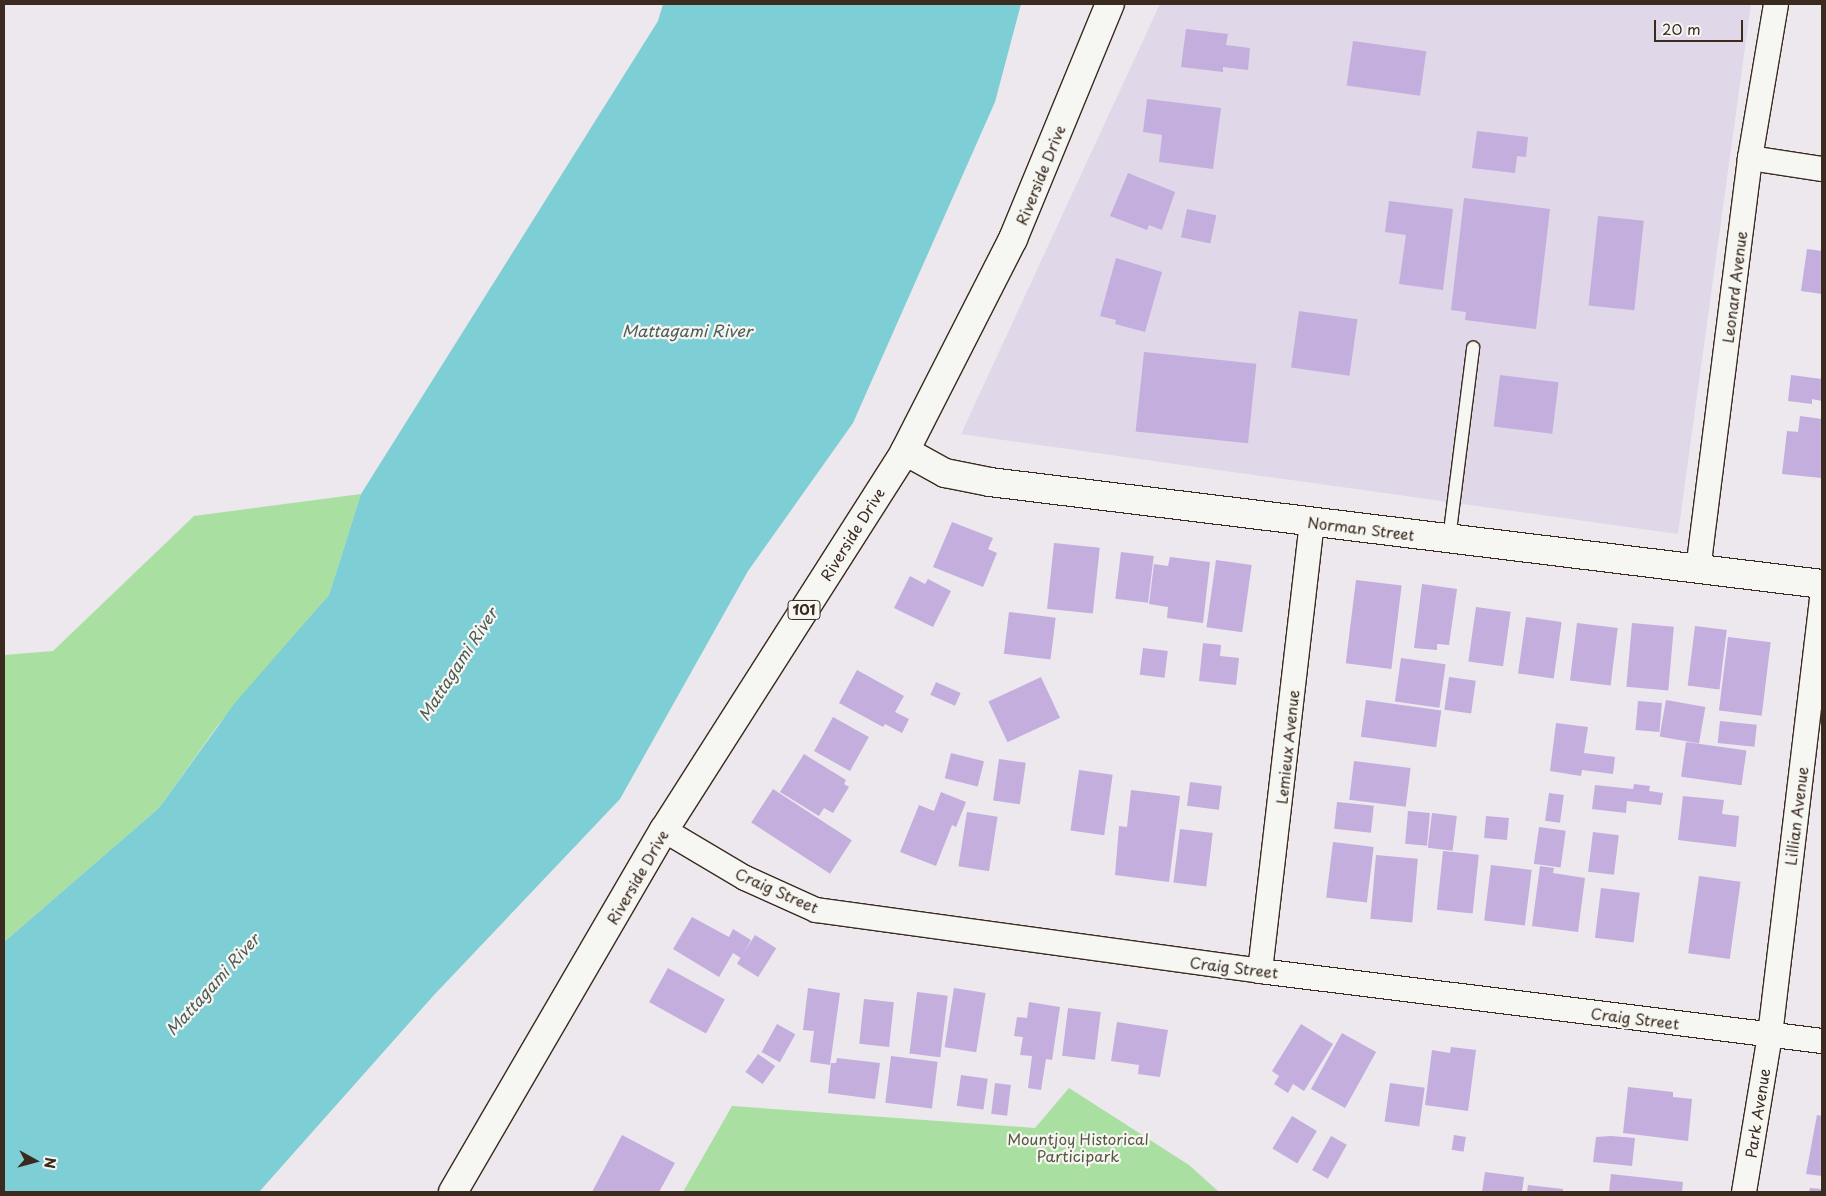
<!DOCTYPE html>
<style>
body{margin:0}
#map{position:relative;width:1826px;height:1196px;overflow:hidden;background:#ece8ee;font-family:"Playpen Sans",sans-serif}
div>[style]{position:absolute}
.built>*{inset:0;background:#e0d7e9}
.green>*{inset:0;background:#a9dfa1}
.water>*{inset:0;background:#7dced5}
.building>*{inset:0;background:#c3aede;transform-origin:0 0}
.roads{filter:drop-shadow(1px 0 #3b2a1e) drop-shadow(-1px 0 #3b2a1e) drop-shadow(0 1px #3b2a1e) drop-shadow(0 -1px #3b2a1e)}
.service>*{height:12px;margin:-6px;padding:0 6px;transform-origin:6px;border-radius:6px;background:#f6f6f2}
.minor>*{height:24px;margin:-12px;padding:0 12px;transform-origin:12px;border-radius:12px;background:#f6f6f2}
.tertiary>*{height:28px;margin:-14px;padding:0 14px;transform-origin:14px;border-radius:14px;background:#f6f6f2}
.primary>*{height:28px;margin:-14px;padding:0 14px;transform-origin:14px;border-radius:14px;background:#f6f6f2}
span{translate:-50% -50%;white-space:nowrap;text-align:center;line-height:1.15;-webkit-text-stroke:4.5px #f6f6f2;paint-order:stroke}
.shield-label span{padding:1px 4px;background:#f6f6f2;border:1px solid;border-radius:4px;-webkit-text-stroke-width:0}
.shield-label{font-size:14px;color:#3b2a1e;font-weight:700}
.street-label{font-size:15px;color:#3b2a1e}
.park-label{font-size:15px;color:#56573f}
.water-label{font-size:16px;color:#4f5b55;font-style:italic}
.frame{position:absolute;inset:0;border:5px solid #3b2a1e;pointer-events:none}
.north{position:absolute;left:10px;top:1136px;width:50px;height:50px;-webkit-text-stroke:4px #f6f6f2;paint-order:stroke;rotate:97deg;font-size:14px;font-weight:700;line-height:20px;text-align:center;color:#3b2a1e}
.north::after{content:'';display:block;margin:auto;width:18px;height:22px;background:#3b2a1e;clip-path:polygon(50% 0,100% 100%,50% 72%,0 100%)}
.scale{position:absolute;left:1654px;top:20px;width:89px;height:22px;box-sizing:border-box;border:2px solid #3b2a1e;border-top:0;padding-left:6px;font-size:15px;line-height:18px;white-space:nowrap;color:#3b2a1e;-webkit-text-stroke:4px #f6f6f2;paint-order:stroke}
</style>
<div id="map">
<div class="built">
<i style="clip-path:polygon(1160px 4px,1751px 4px,1678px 534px,961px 434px)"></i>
</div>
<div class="green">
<i style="clip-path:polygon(361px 494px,329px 595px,218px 725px,159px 808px,4px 942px,4px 655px,53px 651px,194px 516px)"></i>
<i style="clip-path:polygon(1069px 1088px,1189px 1165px,1219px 1192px,683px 1192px,732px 1106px,1035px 1128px)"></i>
</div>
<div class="water">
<i style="clip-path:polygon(663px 4px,1021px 4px,995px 102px,853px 423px,748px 571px,620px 799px,434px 995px,259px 1192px,4px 1192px,4px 942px,159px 808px,234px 704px,329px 595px,361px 494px,658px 21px)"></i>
</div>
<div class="building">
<i style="clip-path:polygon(1186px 29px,1228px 34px,1226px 45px,1250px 48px,1248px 70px,1223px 67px,1223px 72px,1181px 67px)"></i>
<i style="left:1353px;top:41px;width:74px;height:45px;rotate:8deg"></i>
<i style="clip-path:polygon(1147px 99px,1221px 108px,1213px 169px,1159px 162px,1162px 135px,1143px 132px)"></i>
<i style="clip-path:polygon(1477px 131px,1528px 137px,1526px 157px,1517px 156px,1515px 173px,1472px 168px)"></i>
<i style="clip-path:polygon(1128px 173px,1175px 192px,1162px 230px,1149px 225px,1147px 230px,1110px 216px)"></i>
<i style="clip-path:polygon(1464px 198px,1550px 209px,1536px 329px,1465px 320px,1466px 312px,1451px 310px)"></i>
<i style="clip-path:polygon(1389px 201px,1453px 209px,1443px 290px,1399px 284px,1406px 235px,1385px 232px)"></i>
<i style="left:1187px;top:209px;width:30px;height:29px;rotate:12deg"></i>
<i style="left:1598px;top:216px;width:46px;height:90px;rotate:6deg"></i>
<i style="clip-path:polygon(1807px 249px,1822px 251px,1822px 294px,1801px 291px)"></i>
<i style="clip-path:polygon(1116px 258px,1162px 272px,1145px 332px,1115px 324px,1116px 320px,1100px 316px)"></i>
<i style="left:1299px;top:311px;width:59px;height:57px;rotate:8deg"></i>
<i style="left:1144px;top:352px;width:113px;height:80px;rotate:6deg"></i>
<i style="left:1500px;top:375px;width:59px;height:52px;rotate:7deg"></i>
<i style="clip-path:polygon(1791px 375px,1822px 379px,1822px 401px,1812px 399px,1812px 404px,1788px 401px)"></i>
<i style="clip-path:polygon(1800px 416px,1822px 419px,1822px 478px,1782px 474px,1787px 431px,1798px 432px)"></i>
<i style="clip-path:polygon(952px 522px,993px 538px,988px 549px,997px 553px,983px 587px,933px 567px)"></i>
<i style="left:1054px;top:543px;width:46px;height:66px;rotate:6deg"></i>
<i style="left:1121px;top:552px;width:33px;height:47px;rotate:7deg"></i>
<i style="clip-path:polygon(1170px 557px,1210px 562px,1203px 623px,1167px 618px,1168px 607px,1149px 604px,1154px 564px,1168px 566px)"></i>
<i style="left:1216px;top:560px;width:36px;height:68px;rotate:8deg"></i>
<i style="clip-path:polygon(910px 576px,925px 584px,928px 579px,951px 591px,933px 627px,894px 608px)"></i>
<i style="left:1356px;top:580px;width:46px;height:84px;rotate:7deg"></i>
<i style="clip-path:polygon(1422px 584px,1457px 589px,1449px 645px,1437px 644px,1437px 650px,1414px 648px)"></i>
<i style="left:1476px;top:607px;width:35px;height:55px;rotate:8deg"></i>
<i style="left:1009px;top:612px;width:47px;height:42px;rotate:7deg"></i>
<i style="left:1526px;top:617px;width:36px;height:57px;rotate:8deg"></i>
<i style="left:1577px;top:623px;width:41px;height:58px;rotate:7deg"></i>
<i style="left:1632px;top:623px;width:42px;height:64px;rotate:5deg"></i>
<i style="left:1695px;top:626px;width:32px;height:60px;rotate:7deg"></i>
<i style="left:1728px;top:637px;width:43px;height:74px;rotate:7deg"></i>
<i style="clip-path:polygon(1203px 643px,1221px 645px,1220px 656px,1239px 658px,1236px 685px,1199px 681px)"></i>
<i style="left:1143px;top:648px;width:25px;height:27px;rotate:7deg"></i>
<i style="left:1401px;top:658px;width:45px;height:44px;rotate:8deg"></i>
<i style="clip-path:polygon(857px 670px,904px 696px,895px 712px,909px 719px,902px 733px,885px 724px,883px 727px,839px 703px)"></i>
<i style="left:1041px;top:677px;width:45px;height:58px;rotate:65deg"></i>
<i style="left:1449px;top:677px;width:27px;height:33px;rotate:8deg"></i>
<i style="left:936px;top:682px;width:27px;height:14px;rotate:24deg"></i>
<i style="left:1366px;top:700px;width:76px;height:37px;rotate:8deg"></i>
<i style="left:1666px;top:700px;width:40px;height:37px;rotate:10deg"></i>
<i style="left:1638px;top:701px;width:24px;height:29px;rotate:5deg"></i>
<i style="left:833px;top:717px;width:41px;height:39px;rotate:29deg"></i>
<i style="left:1720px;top:721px;width:37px;height:22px;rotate:6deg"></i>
<i style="clip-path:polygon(1556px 723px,1588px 727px,1584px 753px,1615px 757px,1613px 774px,1582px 770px,1581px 776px,1550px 771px)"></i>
<i style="left:1686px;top:742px;width:61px;height:35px;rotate:8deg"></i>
<i style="left:951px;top:753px;width:34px;height:26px;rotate:14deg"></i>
<i style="clip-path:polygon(804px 754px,846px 780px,844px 784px,849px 787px,833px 813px,824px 808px,819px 816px,780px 792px)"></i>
<i style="left:999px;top:759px;width:27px;height:42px;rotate:8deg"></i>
<i style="left:1354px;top:761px;width:57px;height:39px;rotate:7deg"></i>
<i style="left:1079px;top:770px;width:34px;height:61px;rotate:8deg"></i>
<i style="left:1190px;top:782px;width:32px;height:24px;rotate:7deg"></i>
<i style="clip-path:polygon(1634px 784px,1650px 786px,1649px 791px,1663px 793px,1661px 805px,1627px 801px,1626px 813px,1592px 809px,1595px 785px,1633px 789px)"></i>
<i style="left:773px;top:789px;width:94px;height:40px;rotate:33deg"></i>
<i style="clip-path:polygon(1131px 790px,1180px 796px,1169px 882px,1115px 875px,1119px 826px,1127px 827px)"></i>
<i style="clip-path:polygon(941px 792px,966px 802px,956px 827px,952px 825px,936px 866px,900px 852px,919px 805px,934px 811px)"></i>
<i style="left:1549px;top:793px;width:15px;height:28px;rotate:8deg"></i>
<i style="clip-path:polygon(1683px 796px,1724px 800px,1722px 814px,1739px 816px,1736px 847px,1678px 840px)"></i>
<i style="left:1337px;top:802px;width:37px;height:27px;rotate:6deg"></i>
<i style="left:1408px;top:811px;width:22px;height:33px;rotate:5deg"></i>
<i style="left:967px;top:812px;width:31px;height:55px;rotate:9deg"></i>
<i style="left:1432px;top:813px;width:25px;height:35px;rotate:7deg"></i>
<i style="left:1486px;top:816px;width:23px;height:22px;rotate:5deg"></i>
<i style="left:1539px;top:827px;width:27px;height:37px;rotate:8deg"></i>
<i style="left:1180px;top:829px;width:33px;height:54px;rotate:7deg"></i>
<i style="left:1593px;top:832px;width:26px;height:40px;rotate:7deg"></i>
<i style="left:1333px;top:842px;width:41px;height:56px;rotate:7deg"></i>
<i style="left:1443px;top:851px;width:36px;height:59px;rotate:6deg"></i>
<i style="left:1376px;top:855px;width:42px;height:64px;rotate:5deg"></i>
<i style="left:1491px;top:865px;width:41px;height:56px;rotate:7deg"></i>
<i style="clip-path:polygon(1540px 866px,1554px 868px,1553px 873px,1585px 878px,1578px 932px,1532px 926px)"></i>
<i style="left:1699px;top:876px;width:42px;height:78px;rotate:8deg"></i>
<i style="left:1601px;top:888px;width:39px;height:50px;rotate:7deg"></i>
<i style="clip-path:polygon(692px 917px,729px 937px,733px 929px,751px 940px,741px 958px,733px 953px,719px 977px,673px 949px)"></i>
<i style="left:755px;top:935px;width:25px;height:34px;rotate:32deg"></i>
<i style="left:668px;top:968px;width:65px;height:39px;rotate:29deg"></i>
<i style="clip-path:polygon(808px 988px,840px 993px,830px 1065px,810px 1062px,814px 1031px,803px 1030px)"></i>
<i style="left:954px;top:988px;width:32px;height:60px;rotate:9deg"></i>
<i style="left:917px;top:992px;width:31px;height:62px;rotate:7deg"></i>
<i style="left:864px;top:999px;width:30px;height:45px;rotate:6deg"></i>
<i style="clip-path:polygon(1029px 1002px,1060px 1007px,1052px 1060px,1046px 1059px,1041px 1090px,1028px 1088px,1032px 1056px,1020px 1055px,1023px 1037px,1014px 1036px,1017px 1017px,1027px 1018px)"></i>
<i style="left:1068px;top:1008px;width:33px;height:48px;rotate:7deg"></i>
<i style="clip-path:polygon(1117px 1022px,1168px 1030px,1160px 1077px,1138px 1074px,1139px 1065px,1111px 1061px)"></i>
<i style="left:777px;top:1024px;width:21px;height:32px;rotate:29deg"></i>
<i style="clip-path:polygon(1301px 1024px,1333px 1044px,1304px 1091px,1293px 1084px,1288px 1093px,1274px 1084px,1279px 1076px,1272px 1071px)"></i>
<i style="left:1342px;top:1033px;width:39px;height:64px;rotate:29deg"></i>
<i style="clip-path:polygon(1451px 1047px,1476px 1050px,1468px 1111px,1425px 1105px,1432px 1050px,1450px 1053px)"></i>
<i style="left:758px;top:1054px;width:21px;height:22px;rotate:35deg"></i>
<i style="left:891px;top:1056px;width:47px;height:47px;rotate:7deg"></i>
<i style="clip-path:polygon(837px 1058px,880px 1063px,875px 1099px,828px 1093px,831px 1063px,836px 1063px)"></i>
<i style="left:961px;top:1075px;width:27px;height:31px;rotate:8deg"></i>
<i style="left:995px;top:1083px;width:16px;height:31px;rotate:7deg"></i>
<i style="left:1390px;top:1083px;width:35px;height:39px;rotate:8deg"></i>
<i style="clip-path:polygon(1628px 1087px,1673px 1092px,1673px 1097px,1692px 1099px,1688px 1141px,1623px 1133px)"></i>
<i style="clip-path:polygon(1817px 1115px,1822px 1116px,1822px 1176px,1806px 1174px)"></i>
<i style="left:1292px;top:1116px;width:29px;height:38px;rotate:31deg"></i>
<i style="clip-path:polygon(622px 1135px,675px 1163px,659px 1192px,592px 1192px)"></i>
<i style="left:1454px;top:1135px;width:12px;height:15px;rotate:9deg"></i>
<i style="left:1331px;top:1136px;width:18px;height:39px;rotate:29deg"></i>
<i style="clip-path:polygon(1611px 1136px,1635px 1138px,1632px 1166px,1593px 1162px,1596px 1137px)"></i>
<i style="clip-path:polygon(1485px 1172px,1524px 1177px,1522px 1192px,1482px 1192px)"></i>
<i style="clip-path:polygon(1611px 1174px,1683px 1182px,1682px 1192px,1609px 1192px)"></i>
<i style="clip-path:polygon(1528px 1185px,1563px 1189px,1563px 1192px,1527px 1192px)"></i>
<i style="clip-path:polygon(1810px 1188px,1822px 1189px,1822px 1192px,1809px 1192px)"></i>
</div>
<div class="roads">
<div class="service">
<i style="left:1449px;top:539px;width:193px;rotate:-82.8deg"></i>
</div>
<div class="minor">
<i style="left:1750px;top:158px;width:73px;rotate:8.7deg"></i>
<i style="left:1698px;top:570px;width:415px;rotate:-82.8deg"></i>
<i style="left:1750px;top:158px;width:156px;rotate:-80.4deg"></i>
<i style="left:664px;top:830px;width:94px;rotate:30.7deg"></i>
<i style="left:745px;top:878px;width:78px;rotate:24.3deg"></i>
<i style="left:816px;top:910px;width:448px;rotate:7.8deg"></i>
<i style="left:1260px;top:971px;width:566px;rotate:7.1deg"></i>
<i style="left:1260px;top:971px;width:452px;rotate:-83.4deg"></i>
<i style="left:1744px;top:1192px;width:159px;rotate:-80.6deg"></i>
<i style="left:1770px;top:1035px;width:441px;rotate:-83.2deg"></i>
</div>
<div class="tertiary">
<i style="left:905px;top:451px;width:46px;rotate:28.8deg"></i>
<i style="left:945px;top:473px;width:46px;rotate:11.3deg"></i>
<i style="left:990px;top:482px;width:838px;rotate:6.99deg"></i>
</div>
<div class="primary">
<i style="left:453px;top:1192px;width:419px;rotate:-59.8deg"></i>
<i style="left:664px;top:830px;width:449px;rotate:-57.5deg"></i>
<i style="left:905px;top:451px;width:238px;rotate:-63deg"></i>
<i style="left:1013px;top:239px;width:254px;rotate:-67.6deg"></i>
</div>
</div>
<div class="shield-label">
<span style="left:804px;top:610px">101</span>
</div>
<div class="street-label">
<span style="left:1040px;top:175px;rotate:-68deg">Riverside Drive</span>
<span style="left:1734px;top:287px;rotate:-83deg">Leonard Avenue</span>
<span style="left:1361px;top:528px;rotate:7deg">Norman Street</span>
<span style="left:852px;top:534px;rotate:-58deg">Riverside Drive</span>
<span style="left:1287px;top:747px;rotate:-84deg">Lemieux Avenue</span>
<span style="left:1796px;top:816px;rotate:-83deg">Lillian Avenue</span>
<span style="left:637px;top:877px;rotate:-60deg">Riverside Drive</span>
<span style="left:777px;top:890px;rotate:24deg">Craig Street</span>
<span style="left:1234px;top:967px;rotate:7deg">Craig Street</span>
<span style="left:1635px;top:1018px;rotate:7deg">Craig Street</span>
<span style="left:1757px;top:1113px;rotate:-81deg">Park Avenue</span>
</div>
<div class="park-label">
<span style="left:1078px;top:1147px">Mountjoy Historical<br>Participark</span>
</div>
<div class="water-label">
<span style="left:687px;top:330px">Mattagami River</span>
<span style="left:457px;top:664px;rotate:-57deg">Mattagami River</span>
<span style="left:212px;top:984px;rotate:-48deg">Mattagami River</span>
</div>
<div class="frame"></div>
<div class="north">N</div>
<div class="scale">20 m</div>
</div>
